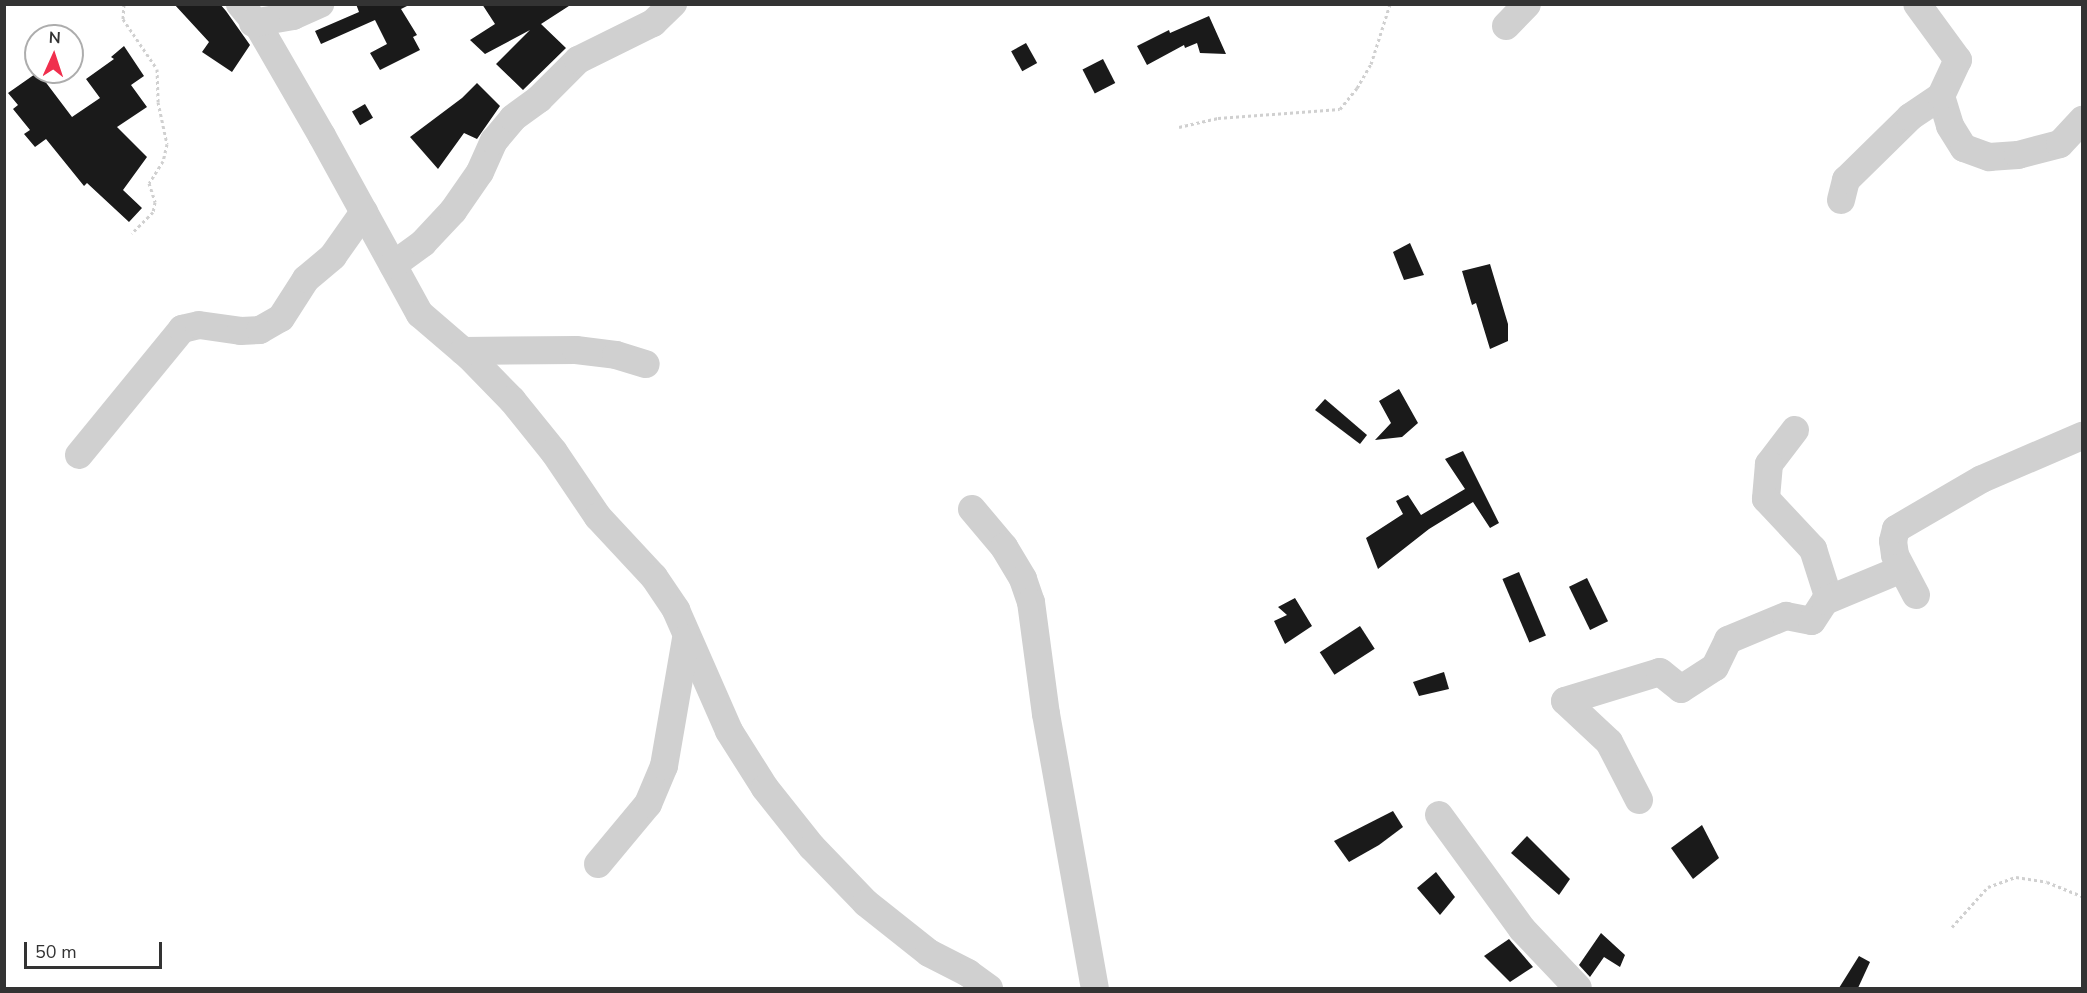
<!DOCTYPE html>
<style>
body{margin:0}
#map{position:relative;width:2087px;height:993px;overflow:hidden;background:#fff;font-family:"Nunito Sans",sans-serif}
div>[style]{position:absolute}
.building>*{inset:0;background:#1a1a1a;transform-origin:0 0}
.path>*{height:3px;margin-top:-1.5px;transform-origin:0;background:repeating-linear-gradient(90deg,#d0d0d0 0 3px,transparent 0 6px)}
.minor>*{height:28px;margin:-14px;padding:0 14px;transform-origin:14px;border-radius:14px;background:#d0d0d0}
span{translate:-50% -50%;white-space:nowrap;text-align:center;line-height:1.15;-webkit-text-stroke:6px #fff;paint-order:stroke}
.frame{position:absolute;inset:0;border:6px solid #333;pointer-events:none}
.north{position:absolute;left:24px;top:24px;width:60px;height:60px;box-sizing:border-box;background:#fff;border:2px solid #adadad;border-radius:50%;rotate:3deg;font-size:16px;font-weight:700;line-height:24px;text-align:center;color:#333}
.north::after{content:'';display:block;margin:auto;width:21px;height:27px;background:#f02f4d;clip-path:polygon(50% 0,100% 100%,50% 72%,0 100%)}
.scale{position:absolute;left:24px;top:942px;width:138px;height:27px;box-sizing:border-box;border:3px solid #333;border-top:0;padding-left:8px;font-size:18px;line-height:21px;white-space:nowrap;color:#333;-webkit-text-stroke:4px #fff;paint-order:stroke}
</style>
<div id="map">
<div class="building">
<i style="clip-path:polygon(174px 4px,220px 4px,226px 11px,250px 45px,232px 72px,202px 52px,209px 42px)"></i>
<i style="clip-path:polygon(356px 4px,411px 4px,401px 9px,417px 35px,413px 37px,420px 50px,380px 70px,370px 53px,387px 44px,375px 20px,321px 44px,315px 31px,359px 12px)"></i>
<i style="clip-path:polygon(482px 4px,572px 4px,541px 24px,566px 48px,523px 90px,496px 64px,530px 30px,485px 54px,470px 40px,495px 24px)"></i>
<i style="clip-path:polygon(1209px 16px,1226px 54px,1200px 53px,1197px 43px,1185px 48px,1184px 45px,1147px 65px,1137px 46px,1169px 30px,1170px 33px)"></i>
<i style="left:1026px;top:43px;width:23px;height:17px;rotate:61deg"></i>
<i style="clip-path:polygon(124px 46px,144px 76px,131px 85px,147px 107px,117px 127px,147px 157px,123px 190px,142px 208px,129px 222px,87px 183px,84px 186px,46px 139px,35px 147px,24px 134px,30px 130px,13px 109px,18px 105px,8px 93px,38px 72px,72px 117px,100px 98px,86px 79px,114px 59px,111px 57px)"></i>
<i style="left:1103px;top:59px;width:27px;height:23px;rotate:63deg"></i>
<i style="clip-path:polygon(477px 83px,500px 106px,477px 139px,464px 133px,438px 169px,410px 137px,462px 98px)"></i>
<i style="left:365px;top:104px;width:16px;height:15px;rotate:60deg"></i>
<i style="clip-path:polygon(1410px 243px,1424px 275px,1404px 280px,1393px 252px)"></i>
<i style="clip-path:polygon(1490px 264px,1508px 324px,1508px 341px,1490px 349px,1476px 303px,1472px 305px,1462px 271px)"></i>
<i style="clip-path:polygon(1399px 389px,1418px 423px,1402px 437px,1375px 440px,1391px 423px,1379px 401px)"></i>
<i style="clip-path:polygon(1325px 399px,1367px 435px,1360px 444px,1315px 410px)"></i>
<i style="clip-path:polygon(1463px 451px,1499px 523px,1490px 528px,1473px 502px,1429px 529px,1378px 569px,1366px 538px,1403px 514px,1396px 501px,1408px 495px,1421px 515px,1465px 489px,1445px 459px)"></i>
<i style="left:1519px;top:572px;width:69px;height:18px;rotate:67deg"></i>
<i style="left:1587px;top:578px;width:48px;height:20px;rotate:64deg"></i>
<i style="clip-path:polygon(1295px 598px,1312px 626px,1285px 644px,1274px 621px,1287px 615px,1278px 607px)"></i>
<i style="left:1360px;top:626px;width:27px;height:48px;rotate:57deg"></i>
<i style="clip-path:polygon(1444px 672px,1449px 689px,1419px 696px,1413px 682px)"></i>
<i style="clip-path:polygon(1393px 811px,1403px 827px,1379px 845px,1349px 862px,1334px 841px)"></i>
<i style="clip-path:polygon(1702px 825px,1719px 858px,1693px 879px,1671px 848px)"></i>
<i style="clip-path:polygon(1527px 836px,1570px 879px,1559px 895px,1511px 853px)"></i>
<i style="clip-path:polygon(1436px 872px,1455px 897px,1440px 915px,1417px 888px)"></i>
<i style="clip-path:polygon(1601px 933px,1625px 955px,1620px 967px,1604px 957px,1590px 977px,1579px 965px)"></i>
<i style="clip-path:polygon(1509px 939px,1533px 967px,1510px 982px,1484px 956px)"></i>
<i style="clip-path:polygon(1859px 956px,1870px 962px,1858px 988px,1839px 988px)"></i>
</div>
<div class="path">
<i style="left:124px;top:4px;width:15px;rotate:94deg"></i>
<i style="left:123px;top:19px;width:60px;rotate:55.8deg"></i>
<i style="left:157px;top:69px;width:33px;rotate:88deg"></i>
<i style="left:158px;top:102px;width:43px;rotate:77.9deg"></i>
<i style="left:167px;top:144px;width:17px;rotate:103deg"></i>
<i style="left:163px;top:161px;width:26px;rotate:122deg"></i>
<i style="left:149px;top:183px;width:20px;rotate:72deg"></i>
<i style="left:155px;top:202px;width:10px;rotate:101deg"></i>
<i style="left:153px;top:212px;width:30px;rotate:135deg"></i>
<i style="left:1179px;top:127px;width:40px;rotate:-13deg"></i>
<i style="left:1218px;top:118px;width:122px;rotate:-4.2deg"></i>
<i style="left:1340px;top:109px;width:27px;rotate:-51deg"></i>
<i style="left:1357px;top:88px;width:28px;rotate:-60deg"></i>
<i style="left:1371px;top:64px;width:63px;rotate:-72.4deg"></i>
<i style="left:1952px;top:927px;width:54px;rotate:-48deg"></i>
<i style="left:1988px;top:887px;width:30px;rotate:-20deg"></i>
<i style="left:2016px;top:877px;width:31px;rotate:9deg"></i>
<i style="left:2047px;top:882px;width:38px;rotate:22deg"></i>
</div>
<div class="minor">
<i style="left:240px;top:4px;width:30px;rotate:50deg"></i>
<i style="left:259px;top:27px;width:126px;rotate:60deg"></i>
<i style="left:322px;top:136px;width:203px;rotate:61.2deg"></i>
<i style="left:420px;top:314px;width:65px;rotate:40.6deg"></i>
<i style="left:469px;top:356px;width:62px;rotate:45.7deg"></i>
<i style="left:512px;top:400px;width:67px;rotate:51.1deg"></i>
<i style="left:554px;top:452px;width:78px;rotate:55.9deg"></i>
<i style="left:598px;top:517px;width:82px;rotate:47deg"></i>
<i style="left:654px;top:577px;width:40px;rotate:56deg"></i>
<i style="left:676px;top:610px;width:132px;rotate:66.3deg"></i>
<i style="left:729px;top:731px;width:67px;rotate:57.7deg"></i>
<i style="left:765px;top:788px;width:75px;rotate:51.5deg"></i>
<i style="left:812px;top:847px;width:78px;rotate:46deg"></i>
<i style="left:866px;top:903px;width:80px;rotate:38.4deg"></i>
<i style="left:929px;top:953px;width:44px;rotate:27.1deg"></i>
<i style="left:968px;top:973px;width:26px;rotate:36deg"></i>
<i style="left:253px;top:23px;width:41px;rotate:-9.9deg"></i>
<i style="left:293px;top:16px;width:30px;rotate:-24deg"></i>
<i style="left:1506px;top:26px;width:30px;rotate:-46deg"></i>
<i style="left:1941px;top:96px;width:31px;rotate:73deg"></i>
<i style="left:1950px;top:126px;width:26px;rotate:58deg"></i>
<i style="left:1964px;top:148px;width:27px;rotate:20deg"></i>
<i style="left:1989px;top:157px;width:29px;rotate:-4deg"></i>
<i style="left:2018px;top:155px;width:43px;rotate:-14.7deg"></i>
<i style="left:2060px;top:144px;width:33px;rotate:-47deg"></i>
<i style="left:1841px;top:200px;width:21px;rotate:-76deg"></i>
<i style="left:1846px;top:180px;width:90px;rotate:-44.5deg"></i>
<i style="left:1910px;top:117px;width:37px;rotate:-34deg"></i>
<i style="left:1941px;top:96px;width:40px;rotate:-65deg"></i>
<i style="left:1958px;top:60px;width:69px;rotate:-126.2deg"></i>
<i style="left:393px;top:265px;width:37px;rotate:-36deg"></i>
<i style="left:423px;top:243px;width:44px;rotate:-46.8deg"></i>
<i style="left:453px;top:211px;width:47px;rotate:-55.3deg"></i>
<i style="left:480px;top:172px;width:34px;rotate:-66deg"></i>
<i style="left:494px;top:141px;width:30px;rotate:-50deg"></i>
<i style="left:513px;top:118px;width:32px;rotate:-36deg"></i>
<i style="left:539px;top:99px;width:55px;rotate:-45deg"></i>
<i style="left:578px;top:60px;width:84px;rotate:-26.3deg"></i>
<i style="left:653px;top:23px;width:28px;rotate:-44deg"></i>
<i style="left:463px;top:351px;width:113px;rotate:-0.5deg"></i>
<i style="left:576px;top:350px;width:40px;rotate:7.1deg"></i>
<i style="left:616px;top:355px;width:31px;rotate:17deg"></i>
<i style="left:1795px;top:430px;width:43px;rotate:127.4deg"></i>
<i style="left:1769px;top:464px;width:35px;rotate:95deg"></i>
<i style="left:1766px;top:499px;width:69px;rotate:46.8deg"></i>
<i style="left:1813px;top:549px;width:52px;rotate:72.3deg"></i>
<i style="left:79px;top:455px;width:163px;rotate:-50.7deg"></i>
<i style="left:182px;top:329px;width:17px;rotate:-13deg"></i>
<i style="left:199px;top:325px;width:42px;rotate:8.1deg"></i>
<i style="left:241px;top:331px;width:19px;rotate:-3deg"></i>
<i style="left:260px;top:330px;width:24px;rotate:-30deg"></i>
<i style="left:281px;top:318px;width:46px;rotate:-57.3deg"></i>
<i style="left:306px;top:279px;width:35px;rotate:-40deg"></i>
<i style="left:333px;top:256px;width:54px;rotate:-54.8deg"></i>
<i style="left:972px;top:509px;width:50px;rotate:49.9deg"></i>
<i style="left:1004px;top:547px;width:37px;rotate:59deg"></i>
<i style="left:1023px;top:579px;width:24px;rotate:71deg"></i>
<i style="left:1031px;top:602px;width:113px;rotate:82.4deg"></i>
<i style="left:1046px;top:714px;width:278px;rotate:79.9deg"></i>
<i style="left:1916px;top:595px;width:45px;rotate:-117.7deg"></i>
<i style="left:1895px;top:555px;width:14px;rotate:-98deg"></i>
<i style="left:1893px;top:541px;width:12px;rotate:-76deg"></i>
<i style="left:1896px;top:529px;width:99px;rotate:-30.2deg"></i>
<i style="left:1982px;top:479px;width:109px;rotate:-23.3deg"></i>
<i style="left:1639px;top:800px;width:65px;rotate:-117.3deg"></i>
<i style="left:1609px;top:742px;width:60px;rotate:-137deg"></i>
<i style="left:1565px;top:701px;width:99px;rotate:-17deg"></i>
<i style="left:1660px;top:672px;width:27px;rotate:39deg"></i>
<i style="left:1681px;top:689px;width:40px;rotate:-32.9deg"></i>
<i style="left:1715px;top:667px;width:30px;rotate:-64deg"></i>
<i style="left:1728px;top:640px;width:63px;rotate:-22.5deg"></i>
<i style="left:1786px;top:616px;width:26px;rotate:11deg"></i>
<i style="left:1812px;top:621px;width:24px;rotate:-57deg"></i>
<i style="left:1825px;top:601px;width:83px;rotate:-22.6deg"></i>
<i style="left:1439px;top:815px;width:141px;rotate:53.9deg"></i>
<i style="left:1522px;top:929px;width:81px;rotate:46.5deg"></i>
<i style="left:598px;top:864px;width:78px;rotate:-50.2deg"></i>
<i style="left:648px;top:804px;width:41px;rotate:-67.2deg"></i>
<i style="left:664px;top:766px;width:129px;rotate:-80.2deg"></i>
</div>
<div class="frame"></div>
<div class="north">N</div>
<div class="scale">50 m</div>
</div>
